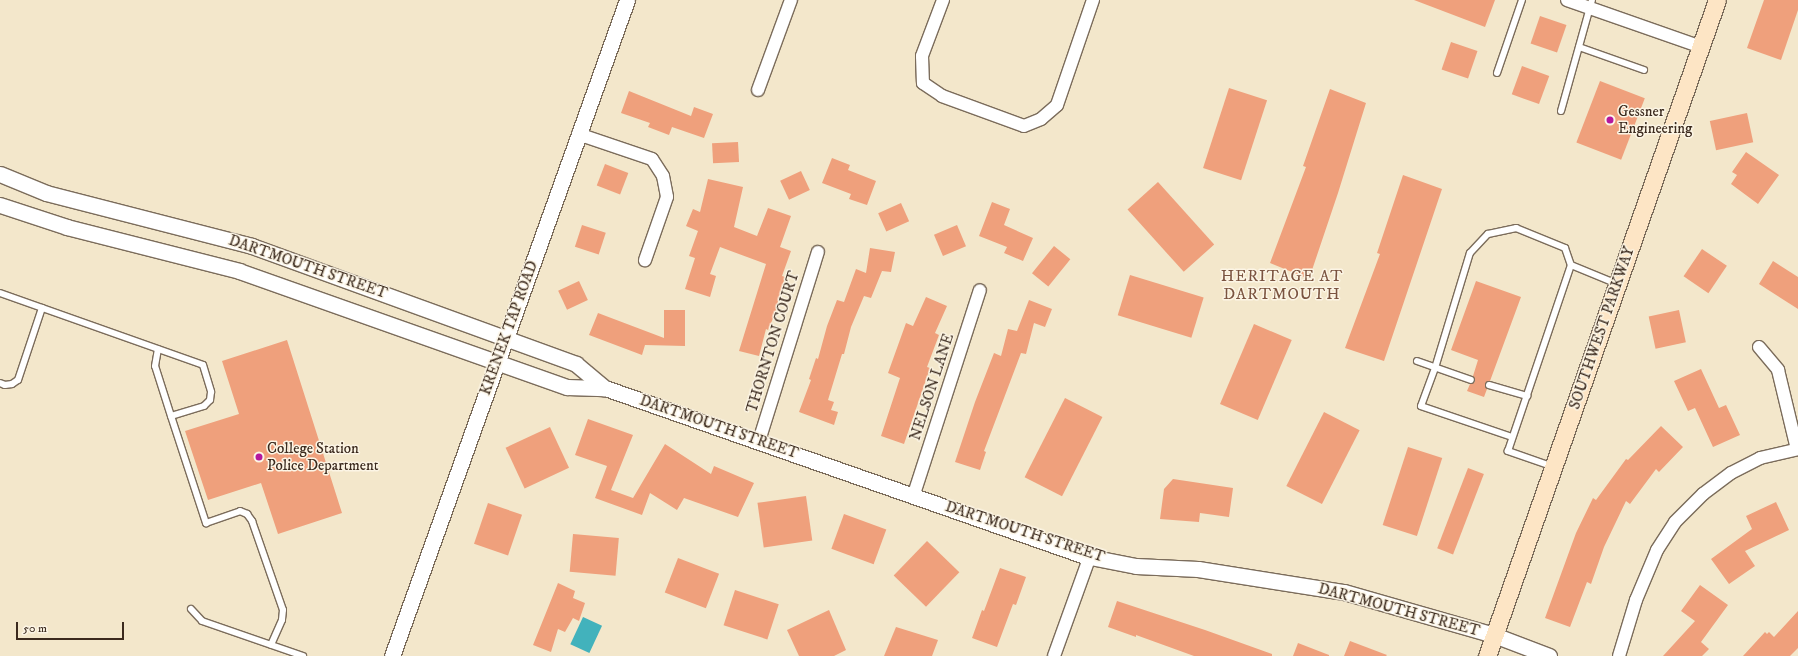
<!DOCTYPE html>
<style>
body{margin:0}
#map{position:relative;width:1798px;height:656px;overflow:hidden;background:#f3e7cb;font-family:"IM FELL DW Pica",serif}
div>[style]{position:absolute}
.water>*{inset:0;background:#42b2bc;transform-origin:0 0}
.building>*{inset:0;background:#efa07c;transform-origin:0 0}
.roads{filter:drop-shadow(1px 0 #7b6c5b) drop-shadow(-1px 0 #7b6c5b) drop-shadow(0 1px #7b6c5b) drop-shadow(0 -1px #7b6c5b)}
.service>*{height:6px;margin:-3px;padding:0 3px;transform-origin:3px;border-radius:3px;background:#fff}
.minor>*{height:12px;margin:-6px;padding:0 6px;transform-origin:6px;border-radius:6px;background:#fff}
.tertiary>*{height:15px;margin:-7.5px;padding:0 7.5px;transform-origin:7.5px;border-radius:7.5px;background:#fff}
.secondary>*{height:17px;margin:-8.5px;padding:0 8.5px;transform-origin:8.5px;border-radius:8.5px;background:#fde5c5}
.dots>*{width:11px;height:11px;translate:-50% -50%;box-sizing:border-box;border:2px solid #fcf5e5;border-radius:50%}
span{translate:-50% -50%;white-space:nowrap;text-align:center;line-height:1.15;-webkit-text-stroke:3px #fcf5e5;paint-order:stroke}
.poi-label{font-size:15px;color:#3b2a1e}
.left{translate:0 -50%;text-align:left}
.street-label{font-size:15px;color:#3b2a1e}
.neighbourhood-label{font-size:16px;color:#7a533f;letter-spacing:1px}
.scale{position:absolute;left:16px;top:622px;width:108px;height:18px;box-sizing:border-box;border:2px solid #3b2a1e;border-top:0;padding-left:5px;font-size:12px;line-height:14px;white-space:nowrap;color:#3b2a1e;-webkit-text-stroke:3px #fcf5e5;paint-order:stroke}
</style>
<div id="map">
<div class="water">
<i style="left:583px;top:617px;width:21px;height:30px;rotate:25deg"></i>
</div>
<div class="building">
<i style="clip-path:polygon(1414px 0,1495px 0,1485px 27px)"></i>
<i style="clip-path:polygon(1764px 0,1798px 0,1798px 10px,1781px 60px,1747px 48px)"></i>
<i style="left:1540px;top:16px;width:28px;height:29px;rotate:19deg"></i>
<i style="left:1451px;top:42px;width:28px;height:29px;rotate:19deg"></i>
<i style="left:1522px;top:66px;width:29px;height:30px;rotate:20deg"></i>
<i style="left:1600px;top:81px;width:48px;height:66px;rotate:21deg"></i>
<i style="left:1229px;top:88px;width:40px;height:84px;rotate:18deg"></i>
<i style="clip-path:polygon(1330px 89px,1366px 103px,1338px 193px,1309px 279px,1270px 263px,1306px 167px,1303px 166px)"></i>
<i style="clip-path:polygon(629px 91px,691px 116px,694px 107px,713px 114px,704px 138px,672px 127px,669px 135px,648px 127px,650px 123px,621px 113px)"></i>
<i style="left:1747px;top:113px;width:30px;height:38px;rotate:78deg"></i>
<i style="left:738px;top:142px;width:20px;height:26px;rotate:87deg"></i>
<i style="clip-path:polygon(1746px 152px,1779px 175px,1758px 204px,1731px 184px,1737px 175px,1732px 172px)"></i>
<i style="clip-path:polygon(832px 158px,850px 165px,848px 170px,876px 181px,867px 205px,849px 199px,851px 194px,822px 183px)"></i>
<i style="left:605px;top:164px;width:25px;height:23px;rotate:21deg"></i>
<i style="left:801px;top:171px;width:21px;height:23px;rotate:65deg"></i>
<i style="clip-path:polygon(1403px 175px,1442px 189px,1384px 361px,1345px 348px,1380px 254px,1377px 253px)"></i>
<i style="clip-path:polygon(708px 179px,743px 187px,734px 227px,757px 236px,768px 208px,791px 216px,780px 247px,791px 251px,782px 276px,785px 277px,774px 316px,768px 330px,766px 329px,759px 356px,739px 351px,766px 264px,720px 247px,710px 274px,716px 276px,710px 297px,685px 289px,695px 258px,689px 256px,698px 231px,686px 226px,693px 209px,700px 212px)"></i>
<i style="left:1158px;top:182px;width:84px;height:41px;rotate:48deg"></i>
<i style="clip-path:polygon(992px 202px,1010px 209px,1004px 225px,1033px 238px,1023px 261px,1004px 253px,1007px 247px,979px 236px)"></i>
<i style="left:901px;top:203px;width:20px;height:25px;rotate:66deg"></i>
<i style="left:582px;top:225px;width:25px;height:23px;rotate:18deg"></i>
<i style="left:957px;top:225px;width:23px;height:25px;rotate:67deg"></i>
<i style="left:1054px;top:246px;width:21px;height:35px;rotate:39deg"></i>
<i style="clip-path:polygon(870px 248px,895px 252px,891px 272px,882px 271px,871px 298px,864px 296px,851px 327px,844px 354px,842px 354px,828px 400px,834px 402px,831px 410px,838px 412px,834px 425px,799px 412px,811px 380px,809px 379px,816px 358px,818px 359px,827px 326px,837px 300px,844px 302px,856px 269px,866px 273px)"></i>
<i style="left:1702px;top:249px;width:30px;height:33px;rotate:34deg"></i>
<i style="clip-path:polygon(1773px 261px,1798px 277px,1798px 309px,1759px 284px)"></i>
<i style="left:1130px;top:275px;width:77px;height:42px;rotate:17deg"></i>
<i style="left:579px;top:281px;width:21px;height:23px;rotate:65deg"></i>
<i style="clip-path:polygon(1476px 281px,1521px 297px,1490px 381px,1485px 383px,1487px 389px,1484px 397px,1467px 391px,1470px 384px,1475px 382px,1473px 376px,1478px 360px,1451px 350px)"></i>
<i style="clip-path:polygon(926px 297px,947px 306px,935px 333px,939px 335px,927px 367px,930px 368px,904px 444px,881px 436px,900px 378px,888px 373px,906px 323px,913px 326px)"></i>
<i style="clip-path:polygon(1029px 300px,1052px 309px,1045px 327px,1034px 323px,1026px 354px,1021px 353px,984px 451px,986px 452px,980px 470px,955px 462px,975px 402px,994px 353px,1001px 356px,1008px 329px,1017px 331px)"></i>
<i style="clip-path:polygon(664px 310px,685px 310px,685px 346px,645px 345px,642px 355px,589px 335px,598px 313px,664px 338px)"></i>
<i style="left:1679px;top:310px;width:33px;height:31px;rotate:78deg"></i>
<i style="left:1254px;top:324px;width:41px;height:87px;rotate:23deg"></i>
<i style="clip-path:polygon(287px 340px,342px 513px,278px 534px,261px 483px,208px 500px,185px 431px,239px 414px,222px 361px)"></i>
<i style="clip-path:polygon(1701px 369px,1719px 408px,1726px 405px,1740px 435px,1713px 447px,1695px 408px,1688px 411px,1674px 381px)"></i>
<i style="left:1065px;top:398px;width:42px;height:89px;rotate:27deg"></i>
<i style="left:1324px;top:412px;width:40px;height:83px;rotate:27deg"></i>
<i style="clip-path:polygon(588px 419px,633px 435px,611px 490px,633px 498px,665px 444px,711px 474px,714px 466px,754px 483px,738px 517px,684px 498px,677px 510px,650px 493px,642px 515px,595px 498px,607px 466px,575px 455px)"></i>
<i style="clip-path:polygon(1661px 426px,1683px 447px,1659px 472px,1656px 469px,1630px 504px,1626px 501px,1604px 547px,1591px 584px,1587px 582px,1570px 627px,1545px 618px,1576px 533px,1593px 498px,1596px 500px,1626px 459px,1628px 460px)"></i>
<i style="left:550px;top:427px;width:45px;height:49px;rotate:65deg"></i>
<i style="left:1408px;top:447px;width:36px;height:82px;rotate:18deg"></i>
<i style="left:1468px;top:468px;width:17px;height:86px;rotate:21deg"></i>
<i style="clip-path:polygon(1173px 479px,1233px 488px,1229px 517px,1200px 513px,1199px 522px,1160px 519px,1164px 489px)"></i>
<i style="left:806px;top:496px;width:45px;height:49px;rotate:82deg"></i>
<i style="clip-path:polygon(1776px 502px,1789px 530px,1745px 551px,1755px 566px,1729px 584px,1711px 559px,1752px 529px,1746px 516px)"></i>
<i style="left:488px;top:503px;width:36px;height:43px;rotate:19deg"></i>
<i style="left:844px;top:514px;width:45px;height:37px;rotate:20deg"></i>
<i style="left:573px;top:534px;width:46px;height:38px;rotate:5deg"></i>
<i style="left:927px;top:541px;width:45px;height:48px;rotate:44deg"></i>
<i style="left:678px;top:558px;width:44px;height:37px;rotate:21deg"></i>
<i style="clip-path:polygon(1000px 568px,1026px 577px,1016px 605px,1013px 604px,997px 647px,972px 638px,982px 610px,984px 611px)"></i>
<i style="clip-path:polygon(558px 583px,575px 591px,573px 598px,585px 603px,579px 621px,573px 618px,565px 632px,558px 629px,551px 652px,533px 645px)"></i>
<i style="clip-path:polygon(1700px 585px,1728px 605px,1701px 642px,1709px 649px,1702px 656px,1663px 656px,1695px 621px,1681px 611px)"></i>
<i style="left:735px;top:590px;width:46px;height:37px;rotate:18deg"></i>
<i style="clip-path:polygon(1117px 601px,1205px 630px,1272px 654px,1272px 656px,1194px 656px,1136px 635px,1136px 637px,1108px 627px)"></i>
<i style="clip-path:polygon(829px 610px,846px 650px,834px 656px,799px 656px,787px 630px)"></i>
<i style="clip-path:polygon(1798px 611px,1798px 648px,1790px 656px,1743px 656px,1765px 632px,1767px 634px,1769px 632px,1774px 637px)"></i>
<i style="clip-path:polygon(896px 627px,938px 640px,932px 656px,884px 656px)"></i>
<i style="clip-path:polygon(1350px 641px,1387px 655px,1386px 656px,1344px 656px)"></i>
<i style="clip-path:polygon(1298px 643px,1329px 655px,1329px 656px,1293px 656px)"></i>
</div>
<div class="roads">
<div class="service">
<i style="left:1579px;top:47px;width:69px;rotate:19.5deg"></i>
<i style="left:1497px;top:73px;width:77px;rotate:-71.1deg"></i>
<i style="left:1561px;top:111px;width:115px;rotate:-74.4deg"></i>
<i style="left:0;top:293px;width:215px;rotate:19.5deg"></i>
<i style="left:203px;top:365px;width:28px;rotate:73deg"></i>
<i style="left:211px;top:392px;width:8px;rotate:97deg"></i>
<i style="left:210px;top:400px;width:8px;rotate:135deg"></i>
<i style="left:204px;top:406px;width:34px;rotate:163deg"></i>
<i style="left:171px;top:416px;width:52px;rotate:-107.7deg"></i>
<i style="left:155px;top:366px;width:17px;rotate:-80deg"></i>
<i style="left:1417px;top:361px;width:57px;rotate:19.4deg"></i>
<i style="left:0;top:383px;width:5px;rotate:22deg"></i>
<i style="left:5px;top:385px;width:7px;rotate:-8deg"></i>
<i style="left:12px;top:384px;width:7px;rotate:-34deg"></i>
<i style="left:18px;top:380px;width:76px;rotate:-71.6deg"></i>
<i style="left:1489px;top:385px;width:40px;rotate:16deg"></i>
<i style="left:171px;top:416px;width:113px;rotate:71.9deg"></i>
<i style="left:206px;top:523px;width:36px;rotate:-19deg"></i>
<i style="left:240px;top:511px;width:8px;rotate:23deg"></i>
<i style="left:247px;top:514px;width:9px;rotate:54deg"></i>
<i style="left:252px;top:521px;width:94px;rotate:70.8deg"></i>
<i style="left:283px;top:610px;width:10px;rotate:96deg"></i>
<i style="left:282px;top:620px;width:27px;rotate:114deg"></i>
<i style="left:1512px;top:437px;width:96px;rotate:-161.2deg"></i>
<i style="left:1421px;top:406px;width:40px;rotate:-69.8deg"></i>
<i style="left:1435px;top:368px;width:120px;rotate:-73.1deg"></i>
<i style="left:1470px;top:253px;width:26px;rotate:-47deg"></i>
<i style="left:1488px;top:234px;width:29px;rotate:-12deg"></i>
<i style="left:1516px;top:228px;width:53px;rotate:22.2deg"></i>
<i style="left:1565px;top:248px;width:18px;rotate:71deg"></i>
<i style="left:1551px;top:466px;width:46px;rotate:-160.8deg"></i>
<i style="left:1508px;top:451px;width:196px;rotate:-71.3deg"></i>
<i style="left:1571px;top:265px;width:50px;rotate:22.4deg"></i>
<i style="left:191px;top:609px;width:16px;rotate:47deg"></i>
<i style="left:202px;top:621px;width:107px;rotate:19.1deg"></i>
</div>
<div class="minor">
<i style="left:943px;top:0;width:60px;rotate:110.6deg"></i>
<i style="left:922px;top:56px;width:27px;rotate:88deg"></i>
<i style="left:923px;top:83px;width:23px;rotate:34deg"></i>
<i style="left:942px;top:96px;width:87px;rotate:20.1deg"></i>
<i style="left:1024px;top:126px;width:18px;rotate:-22deg"></i>
<i style="left:1041px;top:119px;width:21px;rotate:-41deg"></i>
<i style="left:1057px;top:105px;width:111px;rotate:-71.1deg"></i>
<i style="left:1567px;top:0;width:142px;rotate:19.3deg"></i>
<i style="left:758px;top:90px;width:96px;rotate:-69.9deg"></i>
<i style="left:578px;top:134px;width:78px;rotate:18.7deg"></i>
<i style="left:652px;top:159px;width:20px;rotate:57deg"></i>
<i style="left:663px;top:176px;width:21px;rotate:79deg"></i>
<i style="left:667px;top:197px;width:67px;rotate:109.2deg"></i>
<i style="left:1759px;top:347px;width:30px;rotate:50deg"></i>
<i style="left:1778px;top:370px;width:81px;rotate:76.5deg"></i>
<i style="left:759px;top:441px;width:198px;rotate:-72.7deg"></i>
<i style="left:914px;top:494px;width:214px;rotate:-72.1deg"></i>
<i style="left:1054px;top:656px;width:106px;rotate:-70.2deg"></i>
<i style="left:1619px;top:656px;width:59px;rotate:-73.1deg"></i>
<i style="left:1636px;top:600px;width:54px;rotate:-67.2deg"></i>
<i style="left:1657px;top:550px;width:33px;rotate:-57deg"></i>
<i style="left:1675px;top:522px;width:40px;rotate:-45deg"></i>
<i style="left:1703px;top:494px;width:35px;rotate:-37deg"></i>
<i style="left:1731px;top:473px;width:33px;rotate:-27deg"></i>
<i style="left:1760px;top:458px;width:39px;rotate:-13deg"></i>
</div>
<div class="tertiary">
<i style="left:0;top:174px;width:50px;rotate:22.4deg"></i>
<i style="left:46px;top:193px;width:213px;rotate:14.4deg"></i>
<i style="left:252px;top:246px;width:345px;rotate:20deg"></i>
<i style="left:576px;top:364px;width:38px;rotate:40deg"></i>
<i style="left:0;top:205px;width:71px;rotate:18.2deg"></i>
<i style="left:67px;top:227px;width:178px;rotate:14.3deg"></i>
<i style="left:239px;top:271px;width:348px;rotate:19.5deg"></i>
<i style="left:567px;top:387px;width:38px;rotate:2deg"></i>
<i style="left:605px;top:388px;width:509px;rotate:19.29deg"></i>
<i style="left:1085px;top:556px;width:52px;rotate:11.1deg"></i>
<i style="left:1136px;top:566px;width:62px;rotate:2.8deg"></i>
<i style="left:1198px;top:569px;width:148px;rotate:9deg"></i>
<i style="left:1344px;top:592px;width:156px;rotate:16deg"></i>
<i style="left:1494px;top:635px;width:59px;rotate:20.9deg"></i>
<i style="left:392px;top:656px;width:697px;rotate:-70.29deg"></i>
</div>
<div class="secondary">
<i style="left:1487px;top:656px;width:695px;rotate:-70.68deg"></i>
</div>
</div>
<div class="dots">
<i style="left:1610px;top:120px;background:#b5179e"></i>
<i style="left:259px;top:457px;background:#b5179e"></i>
</div>
<div class="poi-label">
<span class="left" style="left:1618px;top:120px">Gessner<br>Engineering</span>
<span class="left" style="left:267px;top:457px">College Station<br>Police Department</span>
</div>
<div class="street-label">
<span style="left:308px;top:267px;rotate:19deg">DARTMOUTH STREET</span>
<span style="left:509px;top:328px;rotate:-70deg">KRENEK TAP ROAD</span>
<span style="left:1602px;top:328px;rotate:-71deg">SOUTHWEST PARKWAY</span>
<span style="left:773px;top:342px;rotate:-73deg">THORNTON COURT</span>
<span style="left:932px;top:387px;rotate:-72deg">NELSON LANE</span>
<span style="left:719px;top:427px;rotate:19deg">DARTMOUTH STREET</span>
<span style="left:1025px;top:532px;rotate:18deg">DARTMOUTH STREET</span>
<span style="left:1399px;top:610px;rotate:15deg">DARTMOUTH STREET</span>
</div>
<div class="neighbourhood-label">
<span style="left:1282px;top:285px">HERITAGE AT<br>DARTMOUTH</span>
</div>
<div class="scale">50 m</div>
</div>
